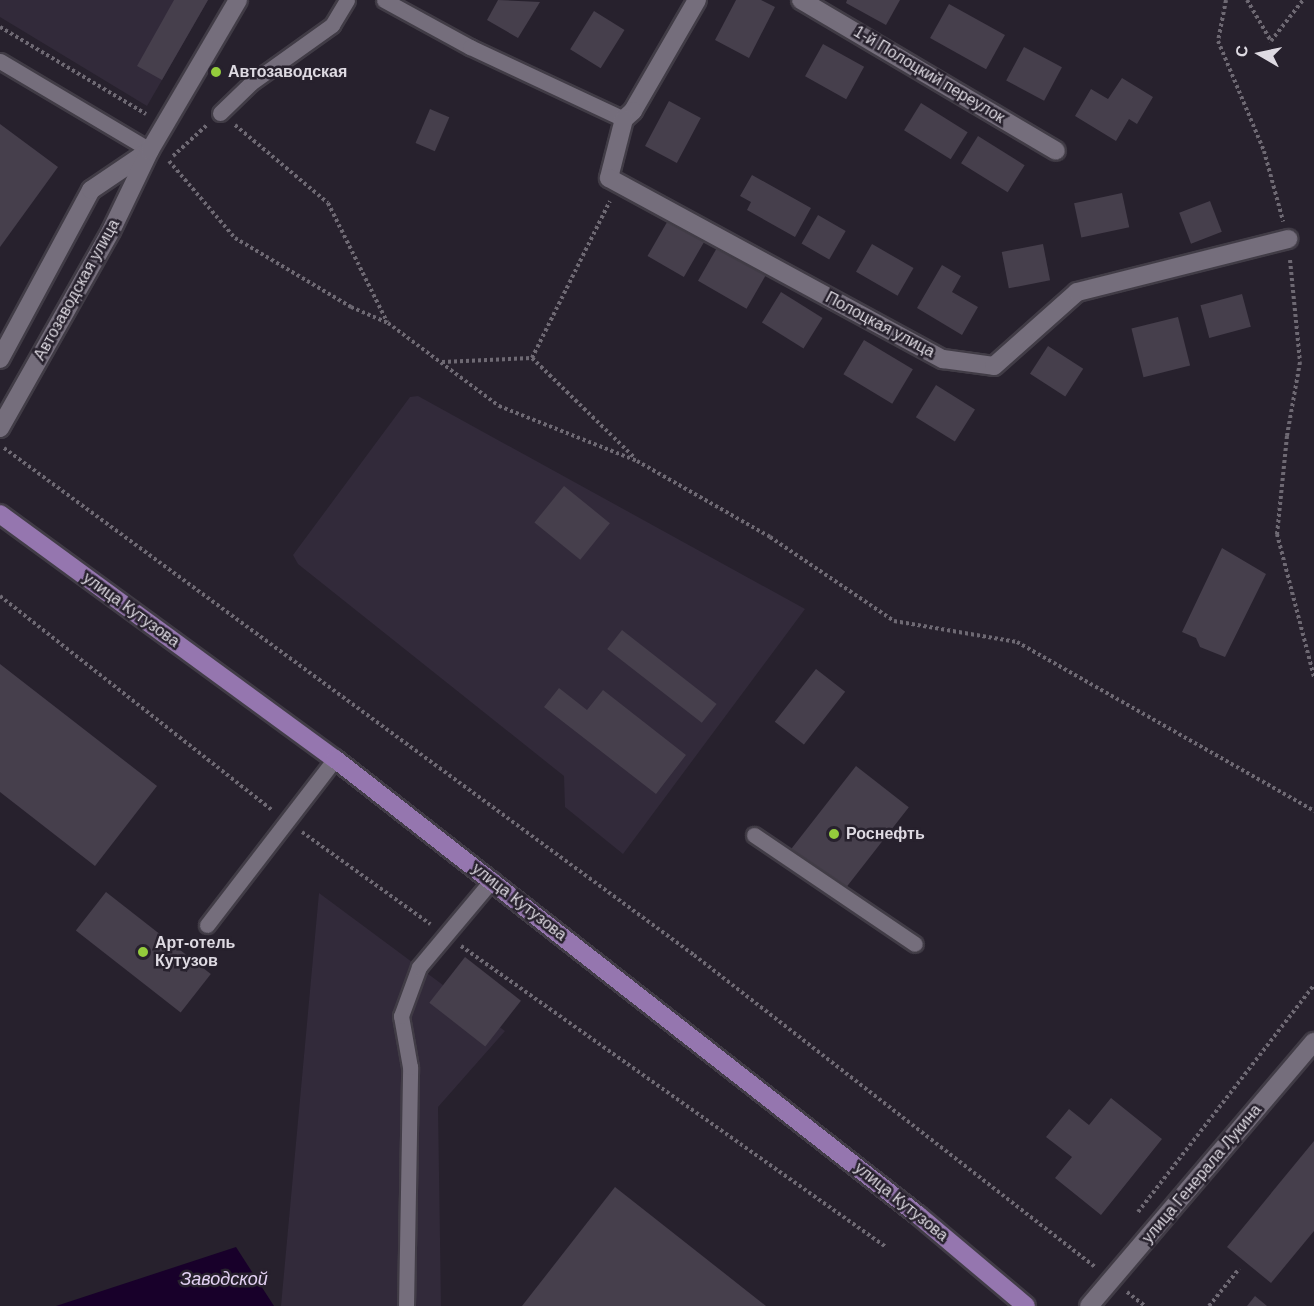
<!DOCTYPE html>
<meta charset="utf-8">
<style>
body{margin:0}
#map{position:relative;width:1314px;height:1306px;overflow:hidden;background:#27212d;font-family:Arial,sans-serif}
div>[style]{position:absolute}
.built>*{inset:0;background:#322a3a}
.water>*{inset:0;background:#18002a}
.building>*{inset:0;background:#463f4c;transform-origin:0 0}
.path>*{height:4px;margin-top:-2px;transform-origin:0;background:repeating-linear-gradient(90deg,#6e6973 0 3px,transparent 0 6px)}
.roads{filter:drop-shadow(2px 0 #413c46) drop-shadow(-2px 0 #413c46) drop-shadow(0 2px #413c46) drop-shadow(0 -2px #413c46)}
.service>*{height:15px;margin:-7.5px;padding:0 7.5px;transform-origin:7.5px;border-radius:7.5px;background:#756e7c}
.minor>*{height:18px;margin:-9px;padding:0 9px;transform-origin:9px;border-radius:9px;background:#756e7c}
.secondary>*{height:18px;margin:-9px;padding:0 9px;transform-origin:9px;border-radius:9px;background:#756e7c}
.primary>*{height:18px;margin:-9px;padding:0 9px;transform-origin:9px;border-radius:9px;background:#9576af}
.dots>*{width:16px;height:16px;translate:-50% -50%;box-sizing:border-box;border:3px solid #27212d;border-radius:50%}
span{translate:-50% -50%;white-space:nowrap;text-align:center;line-height:1.15;-webkit-text-stroke:5px #27212d;paint-order:stroke}
.poi-label{font-size:16px;color:#dedae2;font-weight:700}
.left{translate:0 -50%;text-align:left}
.street-label{font-size:16px;color:#dedae2}
.water-label{font-size:18px;color:#e4d2f4;font-style:italic}
.north{position:absolute;left:1230px;top:24px;width:60px;height:60px;-webkit-text-stroke:4px #27212d;paint-order:stroke;rotate:279deg;font-size:16px;font-weight:700;line-height:24px;text-align:center;color:#dedae2}
.north::after{content:'';display:block;margin:auto;width:21px;height:27px;background:#dedae2;clip-path:polygon(50% 0,100% 100%,50% 72%,0 100%)}
</style>
<div id="map">
<div class="built">
<i style="clip-path:polygon(0 0,208px 0,147px 106px,0 17px)"></i>
<i style="clip-path:polygon(418px 396px,805px 609px,623px 854px,565px 807px,564px 776px,298px 564px,293px 555px,410px 397px)"></i>
<i style="clip-path:polygon(319px 893px,505px 1031px,438px 1107px,441px 1306px,281px 1306px)"></i>
</div>
<div class="water">
<i style="clip-path:polygon(236px 1247px,274px 1306px,56px 1306px)"></i>
</div>
<div class="building">
<i style="clip-path:polygon(174px 0,208px 0,162px 80px,137px 66px)"></i>
<i style="clip-path:polygon(498px 0,540px 2px,518px 38px,487px 20px)"></i>
<i style="clip-path:polygon(736px 0,761px 0,775px 7px,749px 58px,715px 40px)"></i>
<i style="clip-path:polygon(847px 0,900px 0,886px 25px,846px 3px)"></i>
<i style="left:949px;top:4px;width:64px;height:39px;rotate:29deg"></i>
<i style="left:594px;top:11px;width:36px;height:45px;rotate:32deg"></i>
<i style="left:823px;top:44px;width:47px;height:37px;rotate:29deg"></i>
<i style="left:1024px;top:47px;width:43px;height:38px;rotate:28deg"></i>
<i style="clip-path:polygon(1122px 78px,1153px 97px,1137px 124px,1129px 119px,1116px 141px,1075px 116px,1091px 89px,1108px 99px)"></i>
<i style="left:669px;top:101px;width:36px;height:51px;rotate:28deg"></i>
<i style="left:921px;top:103px;width:55px;height:32px;rotate:32deg"></i>
<i style="left:430px;top:109px;width:21px;height:37px;rotate:23deg"></i>
<i style="clip-path:polygon(0 124px,58px 167px,0 247px)"></i>
<i style="left:978px;top:136px;width:55px;height:32px;rotate:32deg"></i>
<i style="clip-path:polygon(752px 175px,811px 208px,795px 237px,747px 210px,751px 202px,740px 196px)"></i>
<i style="left:1122px;top:193px;width:35px;height:49px;rotate:78deg"></i>
<i style="left:1210px;top:201px;width:33px;height:33px;rotate:69deg"></i>
<i style="left:818px;top:215px;width:32px;height:33px;rotate:30deg"></i>
<i style="left:670px;top:217px;width:42px;height:45px;rotate:30deg"></i>
<i style="left:872px;top:244px;width:48px;height:32px;rotate:30deg"></i>
<i style="left:1043px;top:244px;width:37px;height:42px;rotate:79deg"></i>
<i style="left:718px;top:246px;width:56px;height:40px;rotate:30deg"></i>
<i style="clip-path:polygon(942px 265px,961px 276px,952px 292px,978px 307px,962px 335px,917px 308px)"></i>
<i style="left:781px;top:292px;width:49px;height:36px;rotate:32deg"></i>
<i style="left:1242px;top:294px;width:34px;height:43px;rotate:75deg"></i>
<i style="left:1178px;top:317px;width:50px;height:48px;rotate:76deg"></i>
<i style="left:864px;top:340px;width:57px;height:40px;rotate:31deg"></i>
<i style="left:1048px;top:346px;width:42px;height:33px;rotate:33deg"></i>
<i style="left:936px;top:385px;width:46px;height:38px;rotate:32deg"></i>
<i style="left:564px;top:486px;width:59px;height:47px;rotate:39deg"></i>
<i style="clip-path:polygon(1222px 548px,1266px 574px,1225px 657px,1200px 647px,1196px 638px,1182px 632px)"></i>
<i style="left:622px;top:630px;width:120px;height:24px;rotate:38deg"></i>
<i style="clip-path:polygon(0 664px,157px 786px,95px 866px,0 792px)"></i>
<i style="left:816px;top:669px;width:37px;height:67px;rotate:38deg"></i>
<i style="clip-path:polygon(559px 688px,587px 710px,603px 690px,686px 755px,656px 794px,544px 707px)"></i>
<i style="left:856px;top:766px;width:67px;height:117px;rotate:38deg"></i>
<i style="left:106px;top:892px;width:133px;height:49px;rotate:38deg"></i>
<i style="left:465px;top:957px;width:71px;height:58px;rotate:38deg"></i>
<i style="clip-path:polygon(1111px 1098px,1162px 1139px,1101px 1215px,1055px 1178px,1072px 1157px,1046px 1137px,1069px 1109px,1089px 1125px)"></i>
<i style="clip-path:polygon(1314px 1141px,1314px 1231px,1271px 1283px,1227px 1247px)"></i>
<i style="clip-path:polygon(615px 1187px,766px 1306px,522px 1306px)"></i>
<i style="clip-path:polygon(1255px 1296px,1267px 1306px,1247px 1306px)"></i>
</div>
<div class="path">
<i style="left:1226px;top:0;width:42px;rotate:101deg"></i>
<i style="left:1218px;top:41px;width:119px;rotate:67.3deg"></i>
<i style="left:1264px;top:151px;width:73px;rotate:74.8deg"></i>
<i style="left:1247px;top:0;width:48px;rotate:59.7deg"></i>
<i style="left:1271px;top:41px;width:52px;rotate:-52deg"></i>
<i style="left:0;top:27px;width:170px;rotate:30.8deg"></i>
<i style="left:235px;top:125px;width:121px;rotate:40deg"></i>
<i style="left:328px;top:203px;width:133px;rotate:63.6deg"></i>
<i style="left:173px;top:156px;width:46px;rotate:-42.4deg"></i>
<i style="left:169px;top:161px;width:101px;rotate:49.4deg"></i>
<i style="left:235px;top:238px;width:135px;rotate:30.7deg"></i>
<i style="left:351px;top:307px;width:40px;rotate:23.4deg"></i>
<i style="left:388px;top:323px;width:139px;rotate:36.8deg"></i>
<i style="left:499px;top:406px;width:149px;rotate:21.7deg"></i>
<i style="left:637px;top:461px;width:153px;rotate:29.7deg"></i>
<i style="left:770px;top:537px;width:150px;rotate:34.1deg"></i>
<i style="left:894px;top:621px;width:125px;rotate:9.7deg"></i>
<i style="left:1017px;top:642px;width:342px;rotate:29.6deg"></i>
<i style="left:1290px;top:260px;width:102px;rotate:84.4deg"></i>
<i style="left:1300px;top:362px;width:75px;rotate:100deg"></i>
<i style="left:1287px;top:436px;width:99px;rotate:95.8deg"></i>
<i style="left:1277px;top:534px;width:148px;rotate:75.5deg"></i>
<i style="left:532px;top:358px;width:144px;rotate:44.2deg"></i>
<i style="left:442px;top:362px;width:90px;rotate:-2.5deg"></i>
<i style="left:532px;top:358px;width:175px;rotate:-63.6deg"></i>
<i style="left:4px;top:448px;width:856px;rotate:36.31deg"></i>
<i style="left:694px;top:955px;width:508px;rotate:37.88deg"></i>
<i style="left:0;top:596px;width:346px;rotate:38.2deg"></i>
<i style="left:302px;top:832px;width:158px;rotate:35.7deg"></i>
<i style="left:461px;top:946px;width:521px;rotate:35.31deg"></i>
<i style="left:1138px;top:1212px;width:287px;rotate:-52.2deg"></i>
<i style="left:1127px;top:1292px;width:23px;rotate:38deg"></i>
<i style="left:1209px;top:1306px;width:48px;rotate:-51deg"></i>
</div>
<div class="roads">
<div class="service">
<i style="left:384px;top:0;width:98px;rotate:28.7deg"></i>
<i style="left:470px;top:47px;width:170px;rotate:25.1deg"></i>
<i style="left:0;top:61px;width:174px;rotate:30.7deg"></i>
<i style="left:220px;top:113px;width:43px;rotate:-44.1deg"></i>
<i style="left:251px;top:83px;width:100px;rotate:-35.6deg"></i>
<i style="left:332px;top:25px;width:29px;rotate:-59deg"></i>
<i style="left:754px;top:835px;width:194px;rotate:34.1deg"></i>
<i style="left:207px;top:925px;width:210px;rotate:-52.4deg"></i>
<i style="left:406px;top:1306px;width:239px;rotate:-89deg"></i>
<i style="left:410px;top:1067px;width:52px;rotate:-100deg"></i>
<i style="left:401px;top:1016px;width:52px;rotate:-69.8deg"></i>
<i style="left:419px;top:967px;width:114px;rotate:-50deg"></i>
</div>
<div class="minor">
<i style="left:697px;top:0;width:128px;rotate:120deg"></i>
<i style="left:633px;top:111px;width:12px;rotate:138deg"></i>
<i style="left:624px;top:119px;width:61px;rotate:104.3deg"></i>
<i style="left:609px;top:178px;width:380px;rotate:28.5deg"></i>
<i style="left:943px;top:359px;width:51px;rotate:7.8deg"></i>
<i style="left:994px;top:366px;width:111px;rotate:-41.7deg"></i>
<i style="left:1077px;top:292px;width:218px;rotate:-14.1deg"></i>
<i style="left:801px;top:0;width:296px;rotate:30.6deg"></i>
<i style="left:0;top:359px;width:192px;rotate:-61.7deg"></i>
<i style="left:91px;top:190px;width:71px;rotate:-34.1deg"></i>
<i style="left:0;top:428px;width:226px;rotate:-60.6deg"></i>
<i style="left:111px;top:231px;width:90px;rotate:-64.3deg"></i>
<i style="left:150px;top:150px;width:174px;rotate:-59.6deg"></i>
</div>
<div class="secondary">
<i style="left:1089px;top:1306px;width:347px;rotate:-49.6deg"></i>
</div>
<div class="primary">
<i style="left:0;top:514px;width:415px;rotate:36.2deg"></i>
<i style="left:335px;top:759px;width:740px;rotate:38.03deg"></i>
<i style="left:918px;top:1215px;width:141px;rotate:40.1deg"></i>
</div>
</div>
<div class="dots">
<i style="left:216px;top:72px;background:#94cc3c"></i>
<i style="left:834px;top:834px;background:#94cc3c"></i>
<i style="left:143px;top:952px;background:#94cc3c"></i>
</div>
<div class="poi-label">
<span class="left" style="left:228px;top:72px">Автозаводская</span>
<span class="left" style="left:846px;top:834px">Роснефть</span>
<span class="left" style="left:155px;top:952px">Арт-отель<br>Кутузов</span>
</div>
<div class="street-label">
<span style="left:929px;top:75px;rotate:31deg">1-й Полоцкий переулок</span>
<span style="left:77px;top:290px;rotate:-61deg">Автозаводская улица</span>
<span style="left:880px;top:325px;rotate:28deg">Полоцкая улица</span>
<span style="left:131px;top:610px;rotate:36deg">улица Кутузова</span>
<span style="left:519px;top:902px;rotate:38deg">улица Кутузова</span>
<span style="left:1202px;top:1174px;rotate:-50deg">улица Генерала Лукина</span>
<span style="left:901px;top:1202px;rotate:39deg">улица Кутузова</span>
</div>
<div class="water-label">
<span style="left:224px;top:1279px">Заводской</span>
</div>
<div class="north">С</div>
</div>
